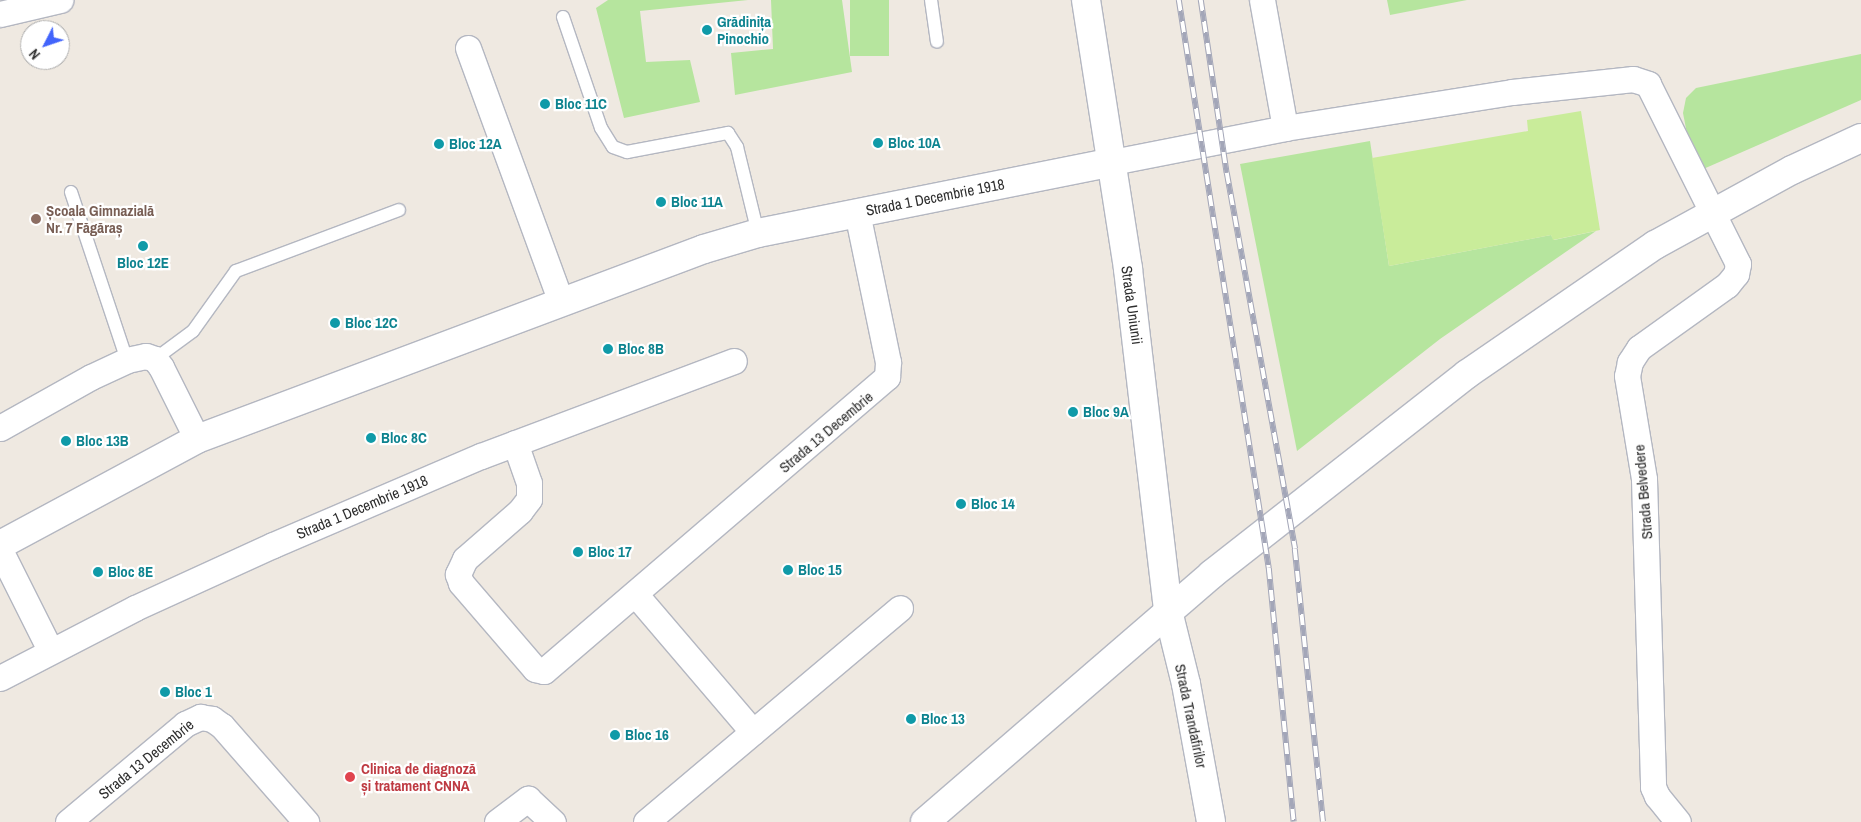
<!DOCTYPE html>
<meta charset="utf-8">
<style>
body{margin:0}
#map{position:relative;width:1861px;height:822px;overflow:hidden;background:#efe9e1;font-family:"Archivo Narrow",sans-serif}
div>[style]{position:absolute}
.green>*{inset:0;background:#b6e59e;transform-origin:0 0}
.pitch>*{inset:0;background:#c9ec9a}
.roads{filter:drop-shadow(1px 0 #b4b7c1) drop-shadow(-1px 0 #b4b7c1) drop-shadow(0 1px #b4b7c1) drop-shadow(0 -1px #b4b7c1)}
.service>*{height:12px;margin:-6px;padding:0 6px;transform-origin:6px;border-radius:6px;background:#fff}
.minor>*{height:25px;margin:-12.5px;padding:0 12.5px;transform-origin:12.5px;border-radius:12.5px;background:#fff}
.tertiary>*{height:28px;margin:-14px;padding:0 14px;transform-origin:14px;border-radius:14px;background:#fff}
.secondary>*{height:28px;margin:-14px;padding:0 14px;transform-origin:14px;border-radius:14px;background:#fff}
.rail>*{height:5.5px;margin-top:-2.75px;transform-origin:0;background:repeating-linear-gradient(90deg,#fff 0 11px,#a3a6b8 0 22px);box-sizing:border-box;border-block:1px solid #a3a6b8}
.dots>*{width:14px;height:14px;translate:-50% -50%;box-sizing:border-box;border:2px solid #fff;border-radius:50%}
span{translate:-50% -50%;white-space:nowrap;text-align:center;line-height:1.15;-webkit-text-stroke:4.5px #fff;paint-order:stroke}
.culture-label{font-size:15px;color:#0d838f;font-weight:700}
.left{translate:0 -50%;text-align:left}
.street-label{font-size:15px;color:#2e2e2e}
.education-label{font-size:15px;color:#785e54;font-weight:700}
.health-label{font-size:15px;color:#be3a42;font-weight:700}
.north{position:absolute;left:20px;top:20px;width:50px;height:50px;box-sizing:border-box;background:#fff;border:1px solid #ababab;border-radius:50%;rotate:229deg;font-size:14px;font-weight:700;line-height:20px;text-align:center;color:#2e2e2e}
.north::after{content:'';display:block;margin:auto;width:18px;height:22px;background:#4264fb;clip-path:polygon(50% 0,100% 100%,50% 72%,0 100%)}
</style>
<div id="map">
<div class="green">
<i style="clip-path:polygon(608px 0,748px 0,640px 11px,646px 62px,690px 60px,700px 102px,624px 118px,596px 8px)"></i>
<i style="clip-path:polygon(771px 0,842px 0,852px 72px,735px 95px,731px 53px,773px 49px)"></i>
<i style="left:850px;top:0;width:39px;height:56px"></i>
<i style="clip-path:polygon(1387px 0,1467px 0,1390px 15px)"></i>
<i style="clip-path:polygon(1861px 54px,1861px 100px,1701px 170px,1688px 139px,1683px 113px,1686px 98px,1696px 88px)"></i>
<i style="clip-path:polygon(1370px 141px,1389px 266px,1551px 235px,1554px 240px,1596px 231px,1440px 339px,1297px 451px,1240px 164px)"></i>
</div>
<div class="pitch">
<i style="clip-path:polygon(1581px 111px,1600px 230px,1553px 240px,1551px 235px,1389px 266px,1372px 158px,1528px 131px,1527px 120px)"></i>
</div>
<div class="roads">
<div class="service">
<i style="left:931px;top:0;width:42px;rotate:81.9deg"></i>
<i style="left:563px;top:17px;width:117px;rotate:71.1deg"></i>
<i style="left:601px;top:128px;width:22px;rotate:58deg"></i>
<i style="left:613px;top:147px;width:15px;rotate:20deg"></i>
<i style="left:627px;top:152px;width:103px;rotate:-10.7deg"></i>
<i style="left:728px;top:133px;width:17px;rotate:57deg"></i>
<i style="left:737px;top:147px;width:89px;rotate:76.3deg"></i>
<i style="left:71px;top:192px;width:177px;rotate:71.6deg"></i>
<i style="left:155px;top:359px;width:47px;rotate:-36.4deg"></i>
<i style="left:193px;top:331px;width:74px;rotate:-54.4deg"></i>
<i style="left:236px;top:271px;width:174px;rotate:-20.5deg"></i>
</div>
<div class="minor">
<i style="left:1262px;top:0;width:130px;rotate:79.8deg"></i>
<i style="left:0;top:14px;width:62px;rotate:-13.1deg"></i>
<i style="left:468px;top:48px;width:270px;rotate:69.9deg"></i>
<i style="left:1112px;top:162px;width:176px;rotate:-11.1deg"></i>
<i style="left:1285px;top:128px;width:230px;rotate:-9deg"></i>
<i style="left:1512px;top:92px;width:122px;rotate:-6.1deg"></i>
<i style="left:1633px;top:79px;width:16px;rotate:18deg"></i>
<i style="left:1648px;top:84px;width:201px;rotate:63.4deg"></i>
<i style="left:1738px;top:264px;width:10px;rotate:101deg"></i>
<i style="left:1736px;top:274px;width:14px;rotate:129deg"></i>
<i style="left:1727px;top:285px;width:108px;rotate:144.4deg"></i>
<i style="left:1639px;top:348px;width:17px;rotate:123deg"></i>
<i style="left:1630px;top:362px;width:14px;rotate:102deg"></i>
<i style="left:1627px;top:376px;width:104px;rotate:80.6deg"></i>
<i style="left:1644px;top:479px;width:308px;rotate:88.3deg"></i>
<i style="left:1653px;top:787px;width:10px;rotate:66deg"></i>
<i style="left:1657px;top:796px;width:33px;rotate:51deg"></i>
<i style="left:0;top:428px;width:104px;rotate:-29.3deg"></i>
<i style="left:91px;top:377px;width:40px;rotate:-25deg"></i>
<i style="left:127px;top:360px;width:19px;rotate:-12deg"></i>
<i style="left:146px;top:356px;width:9px;rotate:18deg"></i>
<i style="left:155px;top:359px;width:10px;rotate:53deg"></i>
<i style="left:161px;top:367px;width:80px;rotate:63.4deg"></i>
<i style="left:515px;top:443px;width:42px;rotate:70.7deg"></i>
<i style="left:529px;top:483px;width:16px;rotate:90deg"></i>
<i style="left:529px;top:499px;width:15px;rotate:127deg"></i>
<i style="left:520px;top:511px;width:73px;rotate:138.9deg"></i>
<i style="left:465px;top:559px;width:17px;rotate:115deg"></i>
<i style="left:458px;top:574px;width:9px;rotate:72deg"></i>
<i style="left:461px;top:583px;width:113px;rotate:49.3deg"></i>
<i style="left:535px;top:669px;width:9px;rotate:13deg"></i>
<i style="left:544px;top:671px;width:452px;rotate:-40.6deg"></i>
<i style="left:887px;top:377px;width:15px;rotate:-86deg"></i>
<i style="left:888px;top:362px;width:153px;rotate:-101.7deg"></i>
<i style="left:0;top:550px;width:112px;rotate:63.4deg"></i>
<i style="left:636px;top:595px;width:180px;rotate:49.5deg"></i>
<i style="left:0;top:678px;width:152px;rotate:-27.4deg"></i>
<i style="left:135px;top:608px;width:152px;rotate:-24.5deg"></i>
<i style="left:273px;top:545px;width:226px;rotate:-23.2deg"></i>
<i style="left:481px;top:456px;width:270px;rotate:-20.6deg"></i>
<i style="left:68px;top:822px;width:153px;rotate:-39.9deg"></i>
<i style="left:185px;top:724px;width:17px;rotate:-25deg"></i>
<i style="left:200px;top:717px;width:12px;rotate:9deg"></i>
<i style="left:212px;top:719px;width:12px;rotate:35deg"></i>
<i style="left:222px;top:726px;width:128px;rotate:48.8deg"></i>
<i style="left:497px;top:822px;width:39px;rotate:-37deg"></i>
<i style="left:528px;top:799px;width:34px;rotate:43deg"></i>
<i style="left:646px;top:822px;width:332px;rotate:-40.1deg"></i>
</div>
<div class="tertiary">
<i style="left:0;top:545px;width:224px;rotate:-28.3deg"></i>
<i style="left:197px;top:439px;width:541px;rotate:-20.54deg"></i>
<i style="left:704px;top:249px;width:56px;rotate:-16.5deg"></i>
<i style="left:758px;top:233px;width:361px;rotate:-11.3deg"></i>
<i style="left:1168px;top:611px;width:75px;rotate:76.1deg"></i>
<i style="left:1186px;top:684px;width:140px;rotate:79.7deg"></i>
</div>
<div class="secondary">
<i style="left:1086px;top:0;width:272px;rotate:81.1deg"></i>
<i style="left:1128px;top:269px;width:344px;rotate:83.3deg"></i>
<i style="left:925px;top:822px;width:379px;rotate:-40.8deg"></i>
<i style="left:1212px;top:574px;width:324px;rotate:-38.1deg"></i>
<i style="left:1467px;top:374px;width:228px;rotate:-34.5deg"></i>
<i style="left:1655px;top:245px;width:156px;rotate:-28.7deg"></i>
<i style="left:1792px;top:170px;width:76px;rotate:-24.9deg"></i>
</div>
</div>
<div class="rail">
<i style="left:1179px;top:0;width:575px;rotate:81deg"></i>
<i style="left:1269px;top:568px;width:255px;rotate:84.4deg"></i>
<i style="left:1201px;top:0;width:175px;rotate:81.5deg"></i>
<i style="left:1227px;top:173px;width:382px;rotate:79.7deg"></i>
<i style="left:1295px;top:549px;width:274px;rotate:84.1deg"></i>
</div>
<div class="dots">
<i style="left:707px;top:30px;background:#0f9aa8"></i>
<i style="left:545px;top:104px;background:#0f9aa8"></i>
<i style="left:878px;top:143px;background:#0f9aa8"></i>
<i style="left:439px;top:144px;background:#0f9aa8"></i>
<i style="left:661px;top:202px;background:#0f9aa8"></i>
<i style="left:36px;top:219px;background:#8d6e63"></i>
<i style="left:143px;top:246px;background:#0f9aa8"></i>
<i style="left:335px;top:323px;background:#0f9aa8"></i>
<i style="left:608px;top:349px;background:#0f9aa8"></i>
<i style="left:1073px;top:412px;background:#0f9aa8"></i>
<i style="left:371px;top:438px;background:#0f9aa8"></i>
<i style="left:66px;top:441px;background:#0f9aa8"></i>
<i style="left:961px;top:504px;background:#0f9aa8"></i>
<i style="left:578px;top:552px;background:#0f9aa8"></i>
<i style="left:788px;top:570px;background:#0f9aa8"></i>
<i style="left:98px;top:572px;background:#0f9aa8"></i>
<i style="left:165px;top:692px;background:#0f9aa8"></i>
<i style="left:911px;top:719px;background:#0f9aa8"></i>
<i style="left:615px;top:735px;background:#0f9aa8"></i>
<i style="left:350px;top:777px;background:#e0444e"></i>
</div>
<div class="culture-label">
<span class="left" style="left:717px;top:30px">Grădinița<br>Pinochio</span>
<span class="left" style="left:555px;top:104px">Bloc 11C</span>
<span class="left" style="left:888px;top:143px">Bloc 10A</span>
<span class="left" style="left:449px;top:144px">Bloc 12A</span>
<span class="left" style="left:671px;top:202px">Bloc 11A</span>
<span style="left:143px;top:263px">Bloc 12E</span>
<span class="left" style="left:345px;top:323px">Bloc 12C</span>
<span class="left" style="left:618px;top:349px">Bloc 8B</span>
<span class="left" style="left:1083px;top:412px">Bloc 9A</span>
<span class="left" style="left:381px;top:438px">Bloc 8C</span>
<span class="left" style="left:76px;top:441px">Bloc 13B</span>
<span class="left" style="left:971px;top:504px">Bloc 14</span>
<span class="left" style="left:588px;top:552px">Bloc 17</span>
<span class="left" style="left:798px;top:570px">Bloc 15</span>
<span class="left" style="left:108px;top:572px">Bloc 8E</span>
<span class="left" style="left:175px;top:692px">Bloc 1</span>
<span class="left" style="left:921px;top:719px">Bloc 13</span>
<span class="left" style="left:625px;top:735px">Bloc 16</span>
</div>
<div class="street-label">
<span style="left:935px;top:197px;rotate:-11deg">Strada 1 Decembrie 1918</span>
<span style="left:1132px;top:305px;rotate:82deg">Strada Uniunii</span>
<span style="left:826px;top:432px;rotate:-40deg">Strada 13 Decembrie</span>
<span style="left:1643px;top:492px;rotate:-95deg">Strada Belvedere</span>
<span style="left:362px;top:507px;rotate:-23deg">Strada 1 Decembrie 1918</span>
<span style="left:1191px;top:716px;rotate:78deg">Strada Trandafirilor</span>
<span style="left:146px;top:759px;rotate:-39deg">Strada 13 Decembrie</span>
</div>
<div class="education-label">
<span class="left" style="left:46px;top:219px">Școala Gimnazială<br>Nr. 7 Făgăraș</span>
</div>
<div class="health-label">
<span class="left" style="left:361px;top:777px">Clinica de diagnoză<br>și tratament CNNA</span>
</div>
<div class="north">N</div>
</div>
